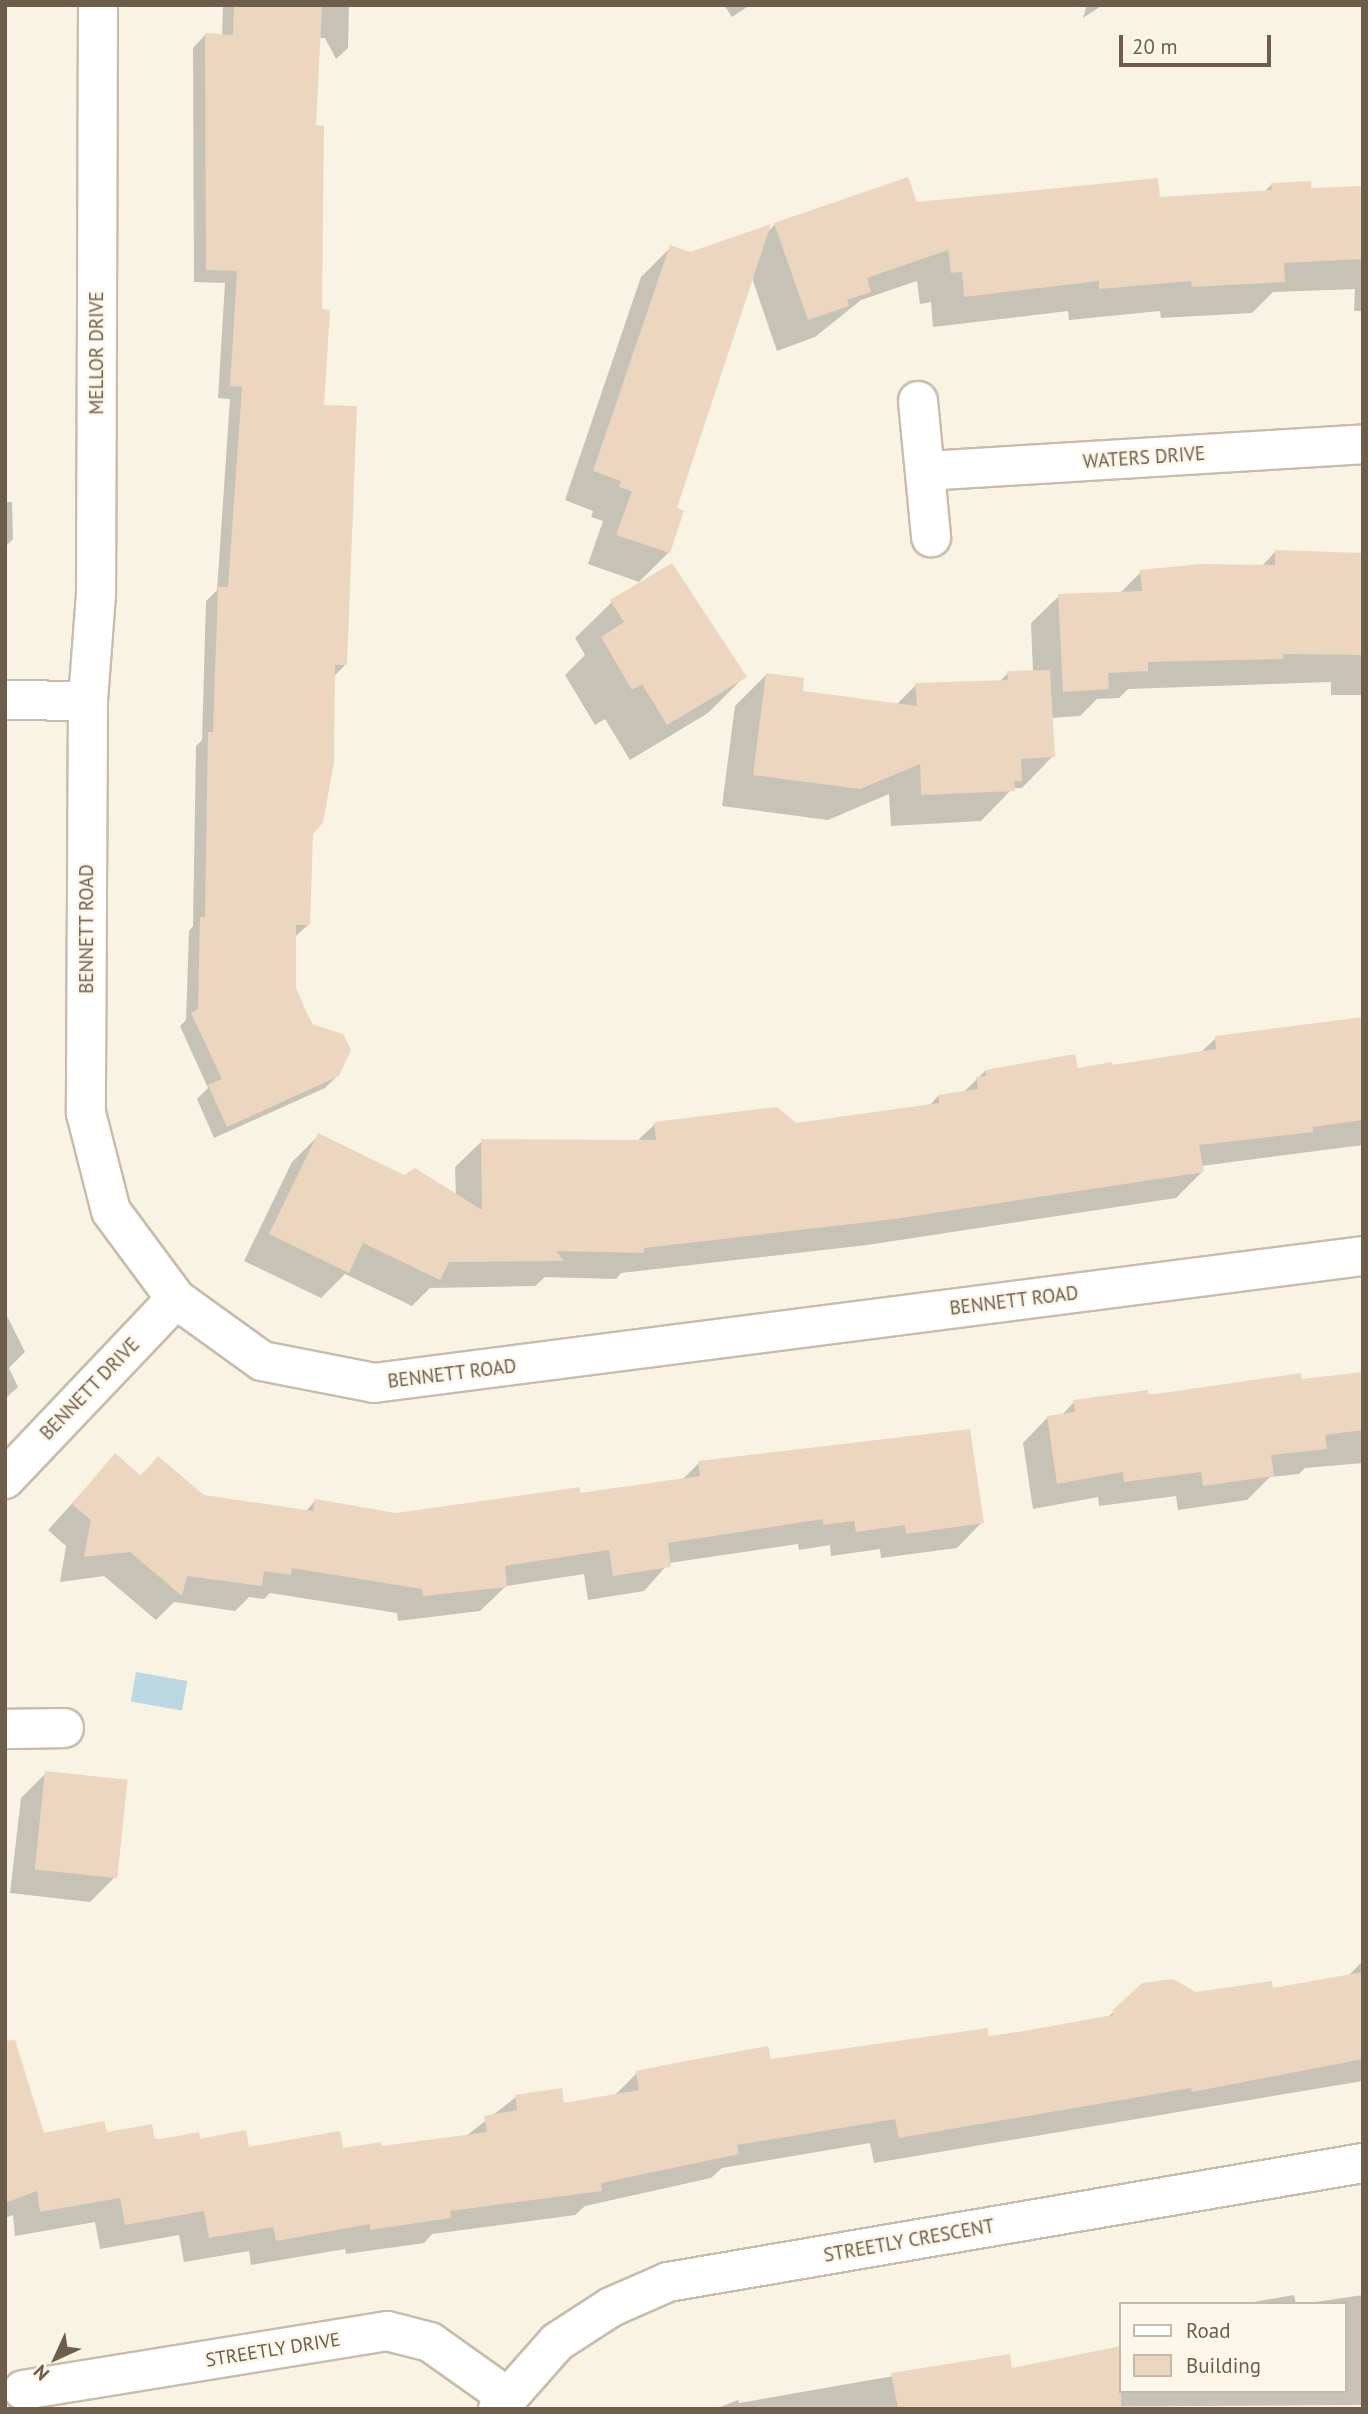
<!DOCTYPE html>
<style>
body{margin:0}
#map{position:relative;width:1368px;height:2414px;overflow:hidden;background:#f9f3e4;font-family:"PT Sans",sans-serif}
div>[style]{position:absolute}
.water>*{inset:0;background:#bbd7e1;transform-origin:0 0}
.shadow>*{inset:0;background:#0003}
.building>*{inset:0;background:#ecd6bf;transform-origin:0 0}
.roads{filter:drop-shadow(2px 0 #c9bcac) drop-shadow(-2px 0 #c9bcac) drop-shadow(0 2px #c9bcac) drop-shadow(0 -2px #c9bcac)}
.street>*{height:38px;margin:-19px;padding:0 19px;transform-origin:19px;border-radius:19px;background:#fff}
span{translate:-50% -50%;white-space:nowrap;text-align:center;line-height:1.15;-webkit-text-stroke:5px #fdf7ea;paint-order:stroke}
.street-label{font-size:19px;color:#6f5d4c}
.frame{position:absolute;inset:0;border:7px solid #6f5d4c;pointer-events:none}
.legend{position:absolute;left:1119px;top:2302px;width:228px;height:91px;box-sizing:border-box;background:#fdf7ea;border:2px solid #c4b9ab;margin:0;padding:9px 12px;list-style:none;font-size:21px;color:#6f5d4c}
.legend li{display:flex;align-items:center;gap:14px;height:35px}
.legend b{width:35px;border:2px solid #c4b9ab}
.north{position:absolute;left:21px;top:2323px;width:70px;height:70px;-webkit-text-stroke:5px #fdf7ea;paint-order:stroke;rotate:225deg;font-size:19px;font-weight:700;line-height:28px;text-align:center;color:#6f5d4c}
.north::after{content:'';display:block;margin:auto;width:24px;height:32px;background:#6f5d4c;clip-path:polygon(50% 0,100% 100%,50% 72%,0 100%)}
.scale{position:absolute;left:1119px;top:35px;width:152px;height:32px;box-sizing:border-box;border:4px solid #6f5d4c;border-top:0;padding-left:9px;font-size:21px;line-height:24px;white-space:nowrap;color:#6f5d4c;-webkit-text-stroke:5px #fdf7ea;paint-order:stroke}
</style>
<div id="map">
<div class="water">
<i style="left:136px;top:1672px;width:52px;height:30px;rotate:10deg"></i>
</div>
<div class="shadow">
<i style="clip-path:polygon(223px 5px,349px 5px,348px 48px,336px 59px,325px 38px,319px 38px,315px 127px,323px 407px,345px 665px,333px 677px,311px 833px,309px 924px,295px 937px,294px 988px,338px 1075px,325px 1088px,214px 1138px,197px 1099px,208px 1088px,180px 1026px,186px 1020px,189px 931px,193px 926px,196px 746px,202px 740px,206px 601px,217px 590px,230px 399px,218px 398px,225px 283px,194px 282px,193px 48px,205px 35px,222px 36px)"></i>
<i style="clip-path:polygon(724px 5px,750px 5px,732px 17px)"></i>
<i style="clip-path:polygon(1087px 5px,1103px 5px,1083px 18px)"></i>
<i style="clip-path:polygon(1272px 184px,1309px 190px,1363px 188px,1363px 311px,1354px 311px,1355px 289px,1273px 292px,1252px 313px,1161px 318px,1160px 311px,1069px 320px,1068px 311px,933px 327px,931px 302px,920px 304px,917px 281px,861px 300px,815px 337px,777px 351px,752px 278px,675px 509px,682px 512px,668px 553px,639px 582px,588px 564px,603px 521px,591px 517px,593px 511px,565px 500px,641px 277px,671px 247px,690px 254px,766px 234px,775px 224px,916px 204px,1158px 198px,1264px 192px)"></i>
<i style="clip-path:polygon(5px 502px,12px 502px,13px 539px,5px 547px)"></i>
<i style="clip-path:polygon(1275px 552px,1363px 555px,1363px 695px,1331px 695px,1331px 682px,1128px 689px,1119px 698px,1097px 699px,1080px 716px,1051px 718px,1053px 756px,1022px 788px,1013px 788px,981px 821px,891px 826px,889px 794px,828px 820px,722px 806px,735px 706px,766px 675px,801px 693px,896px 705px,916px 685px,999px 682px,1008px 673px,1033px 672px,1031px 623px,1059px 596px,1120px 593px,1141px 572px,1261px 567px)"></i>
<i style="clip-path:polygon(612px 602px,744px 677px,708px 713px,630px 760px,605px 719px,595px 725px,565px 675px,585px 655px,575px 638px)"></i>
<i style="clip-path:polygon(1363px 1018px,1363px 1145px,1201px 1166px,1202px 1172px,1176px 1198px,867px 1245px,621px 1273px,616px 1279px,545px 1277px,535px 1286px,430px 1288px,412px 1306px,345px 1274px,321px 1298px,244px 1261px,292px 1162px,319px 1135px,404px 1177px,456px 1196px,455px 1167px,482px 1141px,637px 1141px,655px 1124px,796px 1125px,929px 1106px,938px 1096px,963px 1093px,985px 1071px,1112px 1067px,1200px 1053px,1216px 1038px)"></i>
<i style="clip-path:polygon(5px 1312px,25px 1352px,9px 1368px,18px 1387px,5px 1399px)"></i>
<i style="clip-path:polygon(1363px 1374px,1363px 1463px,1305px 1468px,1299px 1474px,1270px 1477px,1247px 1500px,1178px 1510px,1176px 1496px,1099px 1506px,1098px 1497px,1033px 1509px,1023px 1443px,1048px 1417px,1061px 1416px,1074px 1402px)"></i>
<i style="clip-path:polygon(115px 1456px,139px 1477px,158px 1458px,203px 1496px,305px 1512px,315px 1501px,396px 1514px,579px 1495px,681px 1481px,699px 1463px,982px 1522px,957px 1548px,881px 1558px,880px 1549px,831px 1556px,830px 1545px,799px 1550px,798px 1544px,669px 1563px,644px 1591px,588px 1600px,584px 1574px,506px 1586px,480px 1611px,398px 1621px,397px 1613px,270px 1593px,264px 1599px,249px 1597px,235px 1611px,174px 1602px,156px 1620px,104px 1576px,60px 1582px,66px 1546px,48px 1530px)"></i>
<i style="clip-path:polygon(46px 1773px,115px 1877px,90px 1902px,10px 1893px,21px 1798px)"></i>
<i style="clip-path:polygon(1363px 1961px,1363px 2081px,874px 2163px,870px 2143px,722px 2168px,711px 2178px,585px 2206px,575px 2215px,432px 2234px,424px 2243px,346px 2254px,345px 2249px,251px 2265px,249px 2251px,184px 2262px,179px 2235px,100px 2249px,95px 2222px,15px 2236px,13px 2215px,5px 2218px,5px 2113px,43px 2135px,105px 2134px,248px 2149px,381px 2148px,466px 2136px,516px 2097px,563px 2105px,614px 2096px,637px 2073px,987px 2037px,1107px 2018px,1143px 1984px,1195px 1994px,1272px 1990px,1347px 1977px)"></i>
<i style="clip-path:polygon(1294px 2295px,1296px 2304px,1242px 2304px)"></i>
<i style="clip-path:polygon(1363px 2295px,1363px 2405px,715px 2409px,738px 2400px,739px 2403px,1008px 2356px,1011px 2370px,1121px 2358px,1121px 2391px,1345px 2391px,1345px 2304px,1302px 2304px)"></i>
</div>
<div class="building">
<i style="clip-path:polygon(234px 5px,322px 5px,316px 125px,324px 126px,322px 309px,330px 310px,324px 405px,357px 406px,347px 665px,335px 665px,334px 762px,323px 823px,313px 834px,310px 925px,296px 925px,296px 988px,312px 1024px,343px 1034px,351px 1050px,339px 1076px,227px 1127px,208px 1085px,222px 1079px,191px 1013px,198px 1009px,200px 917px,205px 917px,208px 732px,213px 732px,218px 587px,228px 587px,242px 387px,230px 386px,237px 271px,206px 270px,205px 33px,233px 35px)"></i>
<i style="clip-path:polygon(908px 177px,917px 202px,1158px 178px,1160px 197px,1272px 190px,1271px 183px,1311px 181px,1311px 188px,1363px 186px,1363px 259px,1284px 263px,1285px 282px,1192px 287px,1191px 281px,1099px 289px,1099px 281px,964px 297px,962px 272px,951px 273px,948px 250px,867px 278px,871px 292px,847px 300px,849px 306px,808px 320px,774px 223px)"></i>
<i style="clip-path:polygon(771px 224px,677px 508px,684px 511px,670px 553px,616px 535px,632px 491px,619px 487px,621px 481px,593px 471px,670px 245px,690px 252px)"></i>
<i style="clip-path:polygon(1275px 550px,1363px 553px,1363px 655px,1283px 654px,1283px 659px,1148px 662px,1148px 671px,1108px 673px,1109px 689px,1063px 692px,1058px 594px,1142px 591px,1140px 570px,1201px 564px,1275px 565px)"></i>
<i style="clip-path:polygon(672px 563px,747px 677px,667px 725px,642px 684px,632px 690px,601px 637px,624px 622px,610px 600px)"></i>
<i style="clip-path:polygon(1050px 670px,1055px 757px,1021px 759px,1022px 781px,1014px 781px,1015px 791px,921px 795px,920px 764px,860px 789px,753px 775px,766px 673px,804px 678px,803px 691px,917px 706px,915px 683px,1008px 680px,1007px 671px)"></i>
<i style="clip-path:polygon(1363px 1017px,1363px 1120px,1313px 1127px,1313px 1132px,1199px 1145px,1204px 1172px,895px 1219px,644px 1248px,644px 1253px,556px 1251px,564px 1261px,449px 1262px,440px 1280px,363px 1243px,349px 1273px,269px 1234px,318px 1133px,404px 1175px,415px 1168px,482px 1210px,481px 1139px,656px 1140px,654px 1122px,777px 1107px,796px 1123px,939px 1103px,938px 1095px,978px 1089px,976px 1077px,986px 1076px,985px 1070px,1075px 1054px,1078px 1068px,1112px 1062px,1113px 1065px,1216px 1049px,1215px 1036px)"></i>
<i style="clip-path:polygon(1363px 1372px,1363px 1430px,1325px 1435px,1327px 1449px,1271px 1455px,1274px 1476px,1203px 1486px,1201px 1472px,1124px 1482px,1123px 1472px,1057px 1484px,1047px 1416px,1075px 1412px,1073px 1400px,1148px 1390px,1149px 1395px,1301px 1373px,1302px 1379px)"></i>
<i style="clip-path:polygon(970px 1429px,984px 1523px,906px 1534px,905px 1525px,856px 1532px,854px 1521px,823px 1525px,823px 1519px,668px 1543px,671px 1567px,613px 1576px,609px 1550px,505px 1566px,507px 1587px,423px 1596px,422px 1589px,292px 1568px,291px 1575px,264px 1571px,262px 1586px,187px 1576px,182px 1596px,130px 1552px,84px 1557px,91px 1520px,72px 1504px,115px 1453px,141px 1476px,158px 1456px,204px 1495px,313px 1511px,315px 1499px,396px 1513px,580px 1487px,580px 1493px,700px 1476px,698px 1461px)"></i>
<i style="left:45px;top:1771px;width:83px;height:99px;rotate:6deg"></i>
<i style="clip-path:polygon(1363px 1972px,1363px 2059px,1192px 2092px,1191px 2088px,899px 2138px,895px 2119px,737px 2145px,739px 2154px,601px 2183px,602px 2191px,450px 2211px,451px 2218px,370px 2230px,370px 2224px,276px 2241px,273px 2227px,209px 2238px,204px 2211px,125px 2225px,120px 2198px,40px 2212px,37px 2191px,5px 2203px,5px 2041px,15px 2040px,44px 2133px,104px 2121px,107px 2132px,152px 2124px,155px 2140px,199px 2132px,200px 2139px,246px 2130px,249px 2147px,340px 2131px,343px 2148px,381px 2142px,382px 2146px,487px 2132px,484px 2116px,517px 2110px,515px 2095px,562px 2088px,564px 2103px,639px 2090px,636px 2071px,686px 2061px,768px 2046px,771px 2059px,988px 2028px,988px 2036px,1008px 2034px,1113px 2015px,1113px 2010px,1142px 1983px,1173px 1979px,1196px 1992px,1272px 1981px,1273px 1988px)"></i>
<i style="clip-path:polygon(1121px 2346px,1121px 2409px,898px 2409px,891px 2373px,1010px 2354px,1012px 2368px)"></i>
</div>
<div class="roads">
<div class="street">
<i style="left:98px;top:5px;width:589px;rotate:90.19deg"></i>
<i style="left:96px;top:594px;width:107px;rotate:94.3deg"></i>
<i style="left:88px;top:701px;width:412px;rotate:90.3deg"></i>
<i style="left:86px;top:1113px;width:101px;rotate:75.7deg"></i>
<i style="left:111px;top:1211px;width:109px;rotate:53.5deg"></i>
<i style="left:176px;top:1299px;width:106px;rotate:35.8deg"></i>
<i style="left:262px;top:1361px;width:114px;rotate:11.1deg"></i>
<i style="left:374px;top:1383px;width:997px;rotate:-7.32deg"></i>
<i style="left:918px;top:401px;width:137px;rotate:84.5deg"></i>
<i style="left:926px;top:471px;width:438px;rotate:-3.5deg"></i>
<i style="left:5px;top:700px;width:83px;rotate:0.7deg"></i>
<i style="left:5px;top:1479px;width:248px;rotate:-46.5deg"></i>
<i style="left:5px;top:1729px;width:59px;rotate:-1deg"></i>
<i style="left:23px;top:2390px;width:369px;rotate:-9.2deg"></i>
<i style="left:387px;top:2331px;width:44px;rotate:14.3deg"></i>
<i style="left:430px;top:2342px;width:93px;rotate:35.4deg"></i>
<i style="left:498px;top:2409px;width:89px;rotate:-48.6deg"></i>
<i style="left:557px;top:2342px;width:64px;rotate:-32.9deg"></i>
<i style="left:611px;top:2307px;width:62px;rotate:-23.7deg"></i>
<i style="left:668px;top:2282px;width:705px;rotate:-9.72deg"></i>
</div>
</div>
<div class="street-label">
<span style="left:97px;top:353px;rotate:-90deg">MELLOR DRIVE</span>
<span style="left:1144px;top:458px;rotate:-4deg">WATERS DRIVE</span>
<span style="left:87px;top:929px;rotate:-90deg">BENNETT ROAD</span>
<span style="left:1014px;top:1301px;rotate:-7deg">BENNETT ROAD</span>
<span style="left:452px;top:1374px;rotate:-7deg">BENNETT ROAD</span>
<span style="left:90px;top:1389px;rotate:-46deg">BENNETT DRIVE</span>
<span style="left:909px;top:2241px;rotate:-10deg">STREETLY CRESCENT</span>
<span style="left:273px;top:2350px;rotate:-9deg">STREETLY DRIVE</span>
</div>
<div class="frame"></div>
<ul class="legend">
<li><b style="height:9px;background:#fff"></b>Road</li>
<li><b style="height:19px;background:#ecd6bf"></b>Building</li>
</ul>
<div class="north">N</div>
<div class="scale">20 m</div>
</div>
